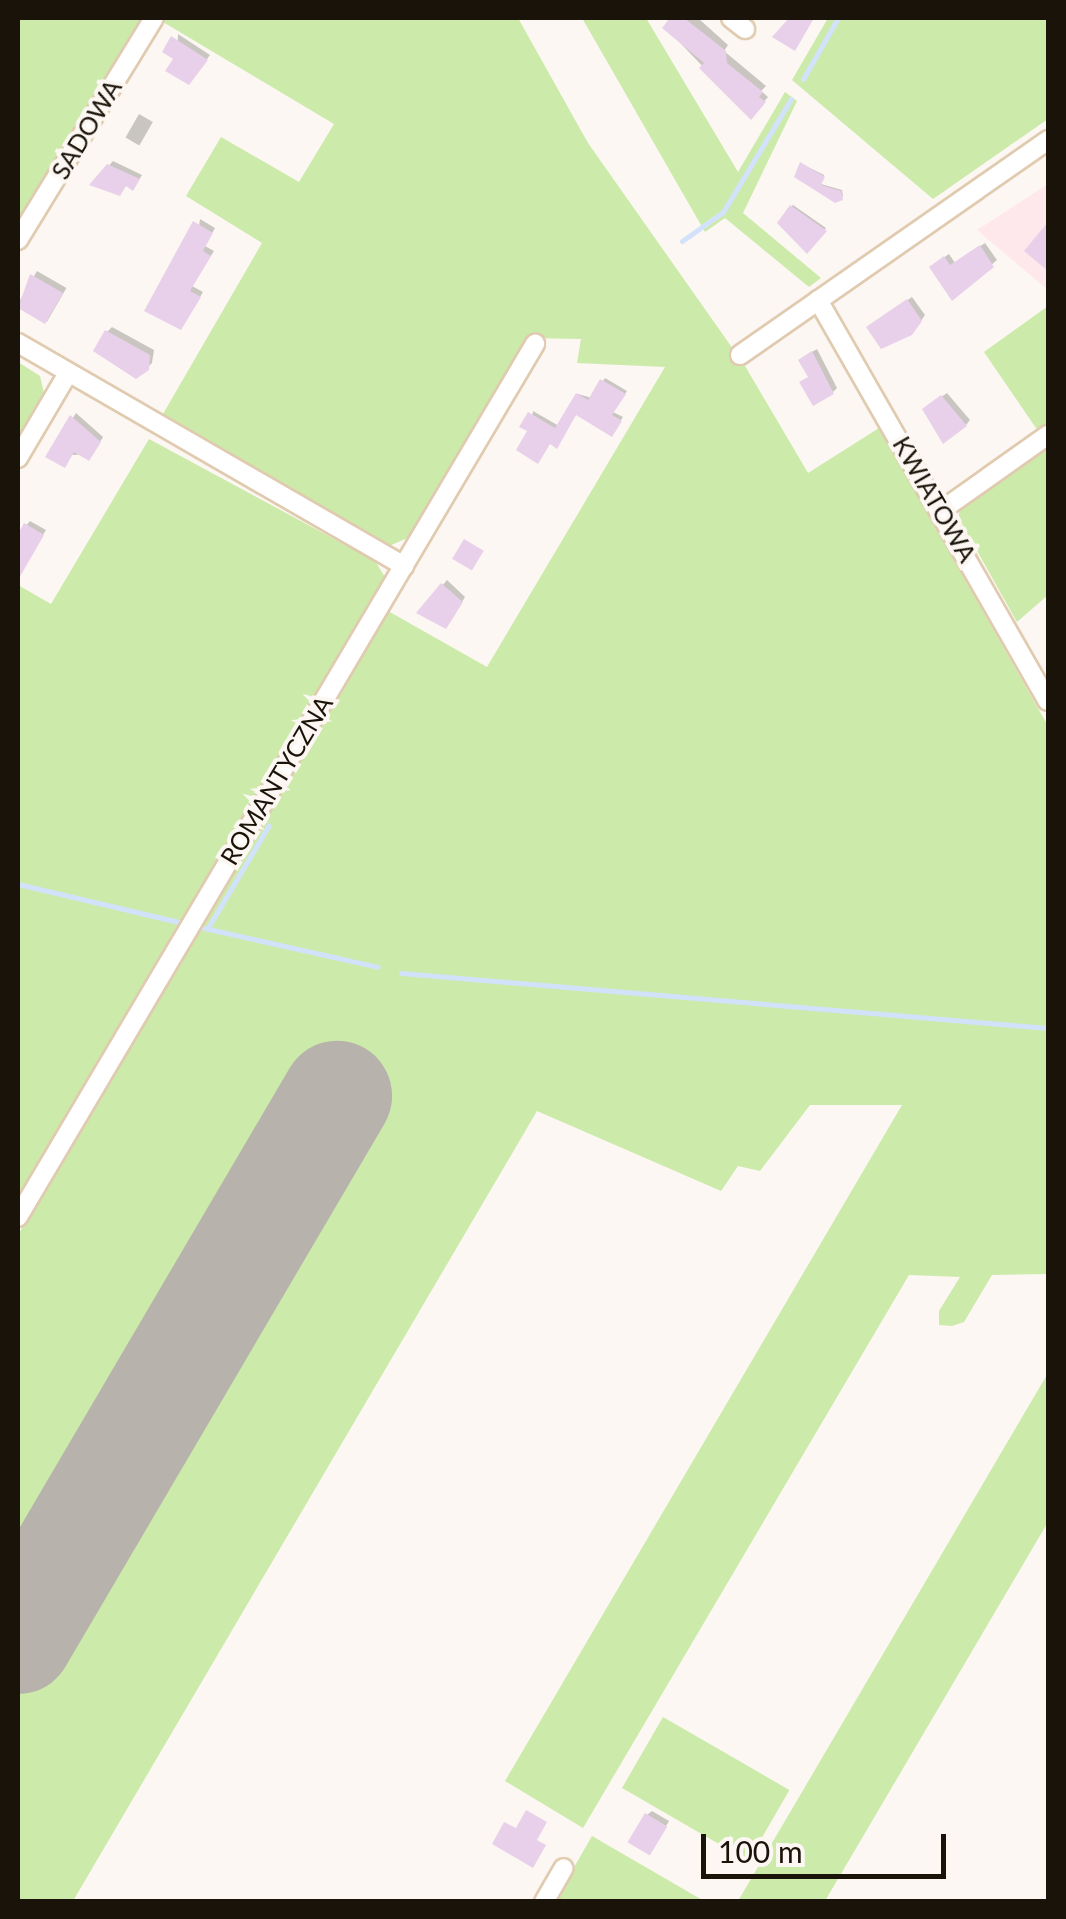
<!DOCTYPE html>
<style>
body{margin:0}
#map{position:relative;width:1066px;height:1919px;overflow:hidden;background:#fcf7f2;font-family:Lato,sans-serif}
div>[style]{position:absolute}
.industrial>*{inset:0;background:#fee8eb}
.green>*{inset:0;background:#cceaaa;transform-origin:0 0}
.shadow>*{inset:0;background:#0003;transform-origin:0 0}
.stream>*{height:5px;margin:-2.5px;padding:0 2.5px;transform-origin:2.5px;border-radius:2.5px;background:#d2e2fb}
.runway>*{height:110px;margin:-55px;padding:0 55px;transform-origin:55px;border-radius:55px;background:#b8b2ac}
.building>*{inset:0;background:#e8d0ea;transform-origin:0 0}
.roads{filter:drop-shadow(2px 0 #e0cbb0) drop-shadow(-2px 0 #e0cbb0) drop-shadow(0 2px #e0cbb0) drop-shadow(0 -2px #e0cbb0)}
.minor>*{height:18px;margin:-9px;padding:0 9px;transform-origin:9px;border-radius:9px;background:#fff}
span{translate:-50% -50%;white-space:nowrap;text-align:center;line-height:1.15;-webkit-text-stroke:8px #fcf7f2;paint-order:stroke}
.street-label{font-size:25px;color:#1a1309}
.frame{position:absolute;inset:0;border:20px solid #1a1309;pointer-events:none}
.scale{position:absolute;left:701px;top:1834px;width:245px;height:45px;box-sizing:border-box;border:5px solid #1a1309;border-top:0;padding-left:12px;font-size:30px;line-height:35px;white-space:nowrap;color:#1a1309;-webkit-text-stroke:8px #fcf7f2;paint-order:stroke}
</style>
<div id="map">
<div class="industrial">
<i style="clip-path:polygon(1048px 184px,1048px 290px,977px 230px)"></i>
</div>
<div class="green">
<i style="clip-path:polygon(18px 18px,147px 18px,18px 229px)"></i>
<i style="clip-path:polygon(166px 18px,518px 18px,588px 143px,745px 366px,808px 473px,879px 428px,1048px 726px,1048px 1274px,992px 1275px,964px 1322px,952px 1326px,939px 1325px,939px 1311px,960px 1277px,909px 1275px,583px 1828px,505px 1781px,902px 1105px,810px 1105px,760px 1171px,738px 1166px,721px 1191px,537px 1111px,73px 1901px,18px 1902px,18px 1235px,380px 618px,388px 611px,487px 667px,665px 367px,577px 363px,581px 339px,529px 338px,412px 536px,389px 546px,163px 414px,262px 243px,186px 196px,221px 137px,299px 182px,334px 124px,163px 22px)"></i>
<i style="clip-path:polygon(582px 18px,646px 18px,738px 172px,785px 92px,797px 101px,743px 213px,821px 278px,809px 287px,725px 218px,705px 232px)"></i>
<i style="clip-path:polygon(828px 18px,1048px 18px,1048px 119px,933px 199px,792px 80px)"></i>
<i style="clip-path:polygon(1048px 306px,1048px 428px,1040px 434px,984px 352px)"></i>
<i style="clip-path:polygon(18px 362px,40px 376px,44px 393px,18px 436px)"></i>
<i style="clip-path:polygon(149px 439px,375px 561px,385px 577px,18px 1196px,18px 585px,51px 604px)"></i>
<i style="clip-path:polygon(1048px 446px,1048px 595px,1017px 622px,958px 517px,961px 507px)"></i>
<i style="clip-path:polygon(1048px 1373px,1048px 1522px,825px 1901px,738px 1901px)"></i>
<i style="left:663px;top:1717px;width:146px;height:82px;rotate:30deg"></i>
<i style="clip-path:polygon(592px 1836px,704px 1901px,554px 1902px)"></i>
</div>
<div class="shadow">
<i style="clip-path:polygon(669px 18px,698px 18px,728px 45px,724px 51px,766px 86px,761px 91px,768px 97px,751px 117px,665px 27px)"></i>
<i style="clip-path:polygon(178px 34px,210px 55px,193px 78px,177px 58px)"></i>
<i style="left:139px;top:114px;width:16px;height:27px;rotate:30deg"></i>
<i style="clip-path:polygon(113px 161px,142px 175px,137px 183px,93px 184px)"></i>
<i style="clip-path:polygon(802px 164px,824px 175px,821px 184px,842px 190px,843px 197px,797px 176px)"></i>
<i style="clip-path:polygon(793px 205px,826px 228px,807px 251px,786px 211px)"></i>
<i style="clip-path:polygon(200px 219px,215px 228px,205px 246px,214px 251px,192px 286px,203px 292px,185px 322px)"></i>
<i style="clip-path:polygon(985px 243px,997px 260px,953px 298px,936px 263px,949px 254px,955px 263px)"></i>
<i style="left:37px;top:271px;width:34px;height:39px;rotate:30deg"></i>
<i style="clip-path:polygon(912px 297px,925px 315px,916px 328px,873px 323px)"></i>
<i style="clip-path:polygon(112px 327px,154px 350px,152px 363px,147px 368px,107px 332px)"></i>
<i style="clip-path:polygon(817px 349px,837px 388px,833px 392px,810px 376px,805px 356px)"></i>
<i style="clip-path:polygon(605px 378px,627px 391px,613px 412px,623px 417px,614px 431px,577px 412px,559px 443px,530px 430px,533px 411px,559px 426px,578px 394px,592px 398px)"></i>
<i style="clip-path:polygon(947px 393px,970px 420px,966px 425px,930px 405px)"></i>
<i style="clip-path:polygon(76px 413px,103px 437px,93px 454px,49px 456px)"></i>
<i style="clip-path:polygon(30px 521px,46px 530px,22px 568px,18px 535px)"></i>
<i style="clip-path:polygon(447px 580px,465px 597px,450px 622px,420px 612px)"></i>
<i style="clip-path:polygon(652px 1811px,669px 1821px,653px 1848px,647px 1815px)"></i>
</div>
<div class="stream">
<i style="left:803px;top:79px;width:70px;rotate:-60.2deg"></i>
<i style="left:682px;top:241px;width:50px;rotate:-35.3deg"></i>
<i style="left:723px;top:212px;width:132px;rotate:-59deg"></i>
<i style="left:18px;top:884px;width:165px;rotate:13.3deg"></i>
<i style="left:209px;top:926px;width:117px;rotate:-59.3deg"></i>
<i style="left:204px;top:928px;width:178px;rotate:12.6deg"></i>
<i style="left:401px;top:973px;width:649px;rotate:4.86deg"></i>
</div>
<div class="runway">
<i style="left:18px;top:1639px;width:630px;rotate:-59.57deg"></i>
</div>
<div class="building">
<i style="clip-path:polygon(670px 18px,684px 18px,711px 39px,726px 51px,727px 63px,763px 92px,759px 97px,766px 102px,751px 120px,699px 68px,704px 63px,662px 28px)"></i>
<i style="clip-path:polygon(789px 18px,814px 18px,795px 51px,772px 37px)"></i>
<i style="clip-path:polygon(171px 36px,208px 60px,189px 85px,165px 71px,173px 59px,162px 52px)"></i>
<i style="clip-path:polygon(800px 162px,825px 177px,821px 185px,841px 191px,843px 200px,835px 203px,794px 177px)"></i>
<i style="clip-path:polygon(107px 164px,140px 179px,133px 191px,126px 186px,120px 196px,89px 185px)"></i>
<i style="clip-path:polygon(790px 205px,827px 231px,807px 254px,777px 223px)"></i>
<i style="clip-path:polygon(193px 221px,213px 233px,203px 251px,211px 256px,190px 291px,201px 297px,181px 330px,144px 311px)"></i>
<i style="clip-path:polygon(1048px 222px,1048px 271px,1024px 251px)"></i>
<i style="clip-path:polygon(980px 245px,994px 267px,952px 301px,929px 267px,944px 256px,950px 265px)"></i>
<i style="clip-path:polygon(30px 274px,63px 293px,45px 324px,18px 308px)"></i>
<i style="clip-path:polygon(907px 299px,922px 321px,912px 335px,881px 349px,866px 327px)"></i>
<i style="clip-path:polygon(105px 330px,150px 355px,149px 370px,136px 379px,93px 351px)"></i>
<i style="clip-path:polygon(812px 351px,834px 394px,813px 406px,799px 382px,808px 377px,798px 360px)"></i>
<i style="clip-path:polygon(600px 379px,626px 394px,612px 415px,622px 421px,612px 437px,576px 415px,557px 449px,550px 444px,538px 464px,516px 450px,527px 431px,519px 427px,528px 412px,555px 428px,576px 393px,588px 400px)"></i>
<i style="clip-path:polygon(941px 395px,967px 426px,943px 444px,922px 409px)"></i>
<i style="clip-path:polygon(70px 415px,101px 442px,89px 461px,74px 452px,65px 468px,45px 457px)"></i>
<i style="clip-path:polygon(24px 523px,44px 535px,18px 580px,18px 534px)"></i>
<i style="left:464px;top:539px;width:23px;height:23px;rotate:31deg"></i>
<i style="clip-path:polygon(441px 583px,463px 602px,446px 629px,416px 613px)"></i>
<i style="clip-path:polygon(526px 1810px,547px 1822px,537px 1840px,546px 1845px,533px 1868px,492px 1844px,504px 1822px,516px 1828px)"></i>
<i style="left:645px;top:1813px;width:26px;height:34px;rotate:31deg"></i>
</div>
<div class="roads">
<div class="minor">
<i style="left:731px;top:18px;width:18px;rotate:38deg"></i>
<i style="left:18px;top:240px;width:260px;rotate:-58.5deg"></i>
<i style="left:818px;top:300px;width:462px;rotate:60.2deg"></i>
<i style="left:18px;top:343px;width:446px;rotate:30deg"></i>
<i style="left:740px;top:355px;width:376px;rotate:-34.9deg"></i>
<i style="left:18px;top:458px;width:99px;rotate:-59.5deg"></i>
<i style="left:942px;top:510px;width:130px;rotate:-35.3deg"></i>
<i style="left:18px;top:1217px;width:1015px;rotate:-59.37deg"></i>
<i style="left:544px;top:1902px;width:39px;rotate:-60deg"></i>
</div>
</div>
<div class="street-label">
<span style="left:86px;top:129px;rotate:-59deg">SADOWA</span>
<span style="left:935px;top:499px;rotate:60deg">KWIATOWA</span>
<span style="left:276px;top:780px;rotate:-59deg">ROMANTYCZNA</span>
</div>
<div class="frame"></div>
<div class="scale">100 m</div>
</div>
